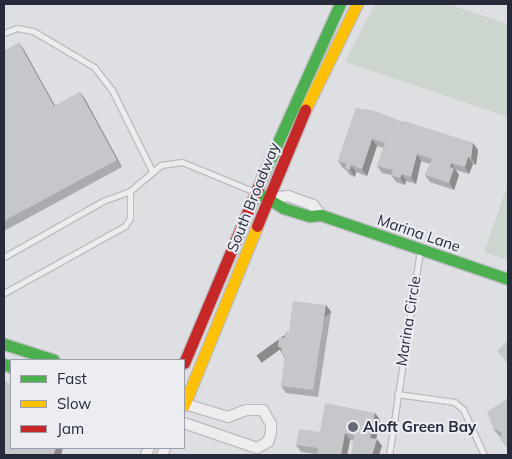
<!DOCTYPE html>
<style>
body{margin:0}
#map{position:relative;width:512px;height:459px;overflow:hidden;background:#dedfe3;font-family:Mulish,sans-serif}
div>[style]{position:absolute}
.green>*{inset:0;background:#cdd6ce}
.roads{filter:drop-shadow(1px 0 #bcbdc1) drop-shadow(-1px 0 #bcbdc1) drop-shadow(0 1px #bcbdc1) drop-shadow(0 -1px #bcbdc1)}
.lane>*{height:5px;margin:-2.5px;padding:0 2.5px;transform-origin:2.5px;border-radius:2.5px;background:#ededf0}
.street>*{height:10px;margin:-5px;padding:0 5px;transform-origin:5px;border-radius:5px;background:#ededf0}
.fast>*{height:11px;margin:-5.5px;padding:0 5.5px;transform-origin:5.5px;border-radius:5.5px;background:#4caf50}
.slow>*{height:11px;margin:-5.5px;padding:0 5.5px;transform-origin:5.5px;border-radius:5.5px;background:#ffc107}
.jam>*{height:11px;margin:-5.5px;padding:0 5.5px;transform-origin:5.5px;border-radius:5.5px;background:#c62828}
.wall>*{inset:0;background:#aaabaf}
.shaded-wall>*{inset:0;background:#8b8b8e;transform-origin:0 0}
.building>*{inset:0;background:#c6c7cb}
.dots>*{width:14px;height:14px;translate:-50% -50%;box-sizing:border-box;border:2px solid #ebedf3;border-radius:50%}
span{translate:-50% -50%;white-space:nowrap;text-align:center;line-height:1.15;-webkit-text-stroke:4px #ebedf3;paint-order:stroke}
.street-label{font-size:15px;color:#262b3b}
.poi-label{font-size:15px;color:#262b3b;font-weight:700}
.left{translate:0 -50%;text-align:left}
.frame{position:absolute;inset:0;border:5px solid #262b3b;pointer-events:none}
.legend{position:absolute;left:10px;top:359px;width:175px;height:90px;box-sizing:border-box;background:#ebedf3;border:1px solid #9c9fa9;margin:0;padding:6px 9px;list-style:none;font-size:15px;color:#262b3b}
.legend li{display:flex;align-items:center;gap:10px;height:25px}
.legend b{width:25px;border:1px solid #9c9fa9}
</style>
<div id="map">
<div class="green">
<i style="clip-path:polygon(375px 4px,448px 4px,508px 24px,508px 117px,345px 62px)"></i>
<i style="clip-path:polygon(508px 183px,508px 260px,484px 252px)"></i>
</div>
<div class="roads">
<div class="lane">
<i style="left:4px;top:33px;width:14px;rotate:-21deg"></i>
<i style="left:17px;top:28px;width:16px;rotate:11deg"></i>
<i style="left:33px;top:31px;width:71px;rotate:30.5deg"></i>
<i style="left:94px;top:67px;width:29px;rotate:52deg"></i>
<i style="left:112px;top:90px;width:90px;rotate:63.7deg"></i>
<i style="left:4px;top:257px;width:114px;rotate:-29.5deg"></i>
<i style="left:103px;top:201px;width:29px;rotate:-20deg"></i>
<i style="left:4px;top:293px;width:138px;rotate:-29deg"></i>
<i style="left:125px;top:226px;width:9px;rotate:-58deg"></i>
<i style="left:130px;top:218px;width:27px;rotate:-90deg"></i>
<i style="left:130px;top:191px;width:40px;rotate:-40deg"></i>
<i style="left:161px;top:165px;width:21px;rotate:-8deg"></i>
<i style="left:182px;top:162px;width:79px;rotate:22.3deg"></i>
<i style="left:397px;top:394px;width:58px;rotate:8deg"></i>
<i style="left:454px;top:402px;width:11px;rotate:38deg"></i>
<i style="left:463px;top:409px;width:51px;rotate:65.5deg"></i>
<i style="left:389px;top:455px;width:208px;rotate:-81.4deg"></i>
</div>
<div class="street">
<i style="left:269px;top:198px;width:19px;rotate:-6deg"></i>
<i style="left:288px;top:196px;width:27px;rotate:20deg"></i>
<i style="left:313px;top:205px;width:13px;rotate:51deg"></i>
<i style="left:184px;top:423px;width:77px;rotate:18.9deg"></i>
<i style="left:257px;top:448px;width:13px;rotate:-29deg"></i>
<i style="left:268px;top:442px;width:9px;rotate:-72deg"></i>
<i style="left:271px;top:433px;width:9px;rotate:-90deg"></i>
<i style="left:271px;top:424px;width:16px;rotate:-120deg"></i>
<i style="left:263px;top:410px;width:17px;rotate:180deg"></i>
<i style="left:246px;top:410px;width:19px;rotate:159deg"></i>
<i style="left:228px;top:417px;width:45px;rotate:-163.2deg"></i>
<i style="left:146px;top:455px;width:8px;rotate:-67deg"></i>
<i style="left:162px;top:455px;width:8px;rotate:-67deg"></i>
</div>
<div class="fast">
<i style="left:264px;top:173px;width:185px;rotate:-65.8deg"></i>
<i style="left:260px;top:194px;width:27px;rotate:31deg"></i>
<i style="left:283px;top:208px;width:28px;rotate:17deg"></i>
<i style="left:310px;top:216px;width:11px;rotate:-5deg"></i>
<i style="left:321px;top:215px;width:198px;rotate:18.9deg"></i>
<i style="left:4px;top:344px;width:52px;rotate:17.7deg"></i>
<i style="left:4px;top:364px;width:8px;rotate:23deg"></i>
</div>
<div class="slow">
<i style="left:305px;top:110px;width:118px;rotate:-63.9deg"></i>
<i style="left:184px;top:405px;width:193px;rotate:-67.8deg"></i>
</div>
<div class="jam">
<i style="left:257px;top:226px;width:126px;rotate:-67.5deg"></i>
<i style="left:184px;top:363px;width:206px;rotate:-67.2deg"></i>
</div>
</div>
<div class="wall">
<i style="clip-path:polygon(19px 43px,24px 50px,55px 106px,80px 92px,85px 99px,122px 167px,4px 231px,4px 51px)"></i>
<i style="clip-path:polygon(356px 108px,473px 143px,478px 150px,476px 165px,473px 164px,469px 174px,456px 170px,459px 175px,454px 190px,430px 182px,425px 175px,430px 164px,421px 161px,416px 184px,406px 181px,405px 185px,396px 182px,391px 175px,382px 173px,377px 166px,384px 148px,377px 146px,367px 176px,356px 172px,355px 177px,350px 175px,345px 169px,343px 168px,338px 161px)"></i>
<i style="clip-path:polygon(326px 305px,331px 312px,318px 397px,286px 393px,281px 386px,285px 359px,278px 347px,289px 332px)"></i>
<i style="clip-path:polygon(508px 398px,508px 449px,500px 438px,500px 436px,498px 435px,493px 428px)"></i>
<i style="clip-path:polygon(375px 413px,380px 420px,376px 439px,382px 446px,350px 440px,347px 455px,317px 455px,317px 454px,301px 452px,296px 445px)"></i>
</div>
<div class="shaded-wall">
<i style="clip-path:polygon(19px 43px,24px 50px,59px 113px,54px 106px)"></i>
<i style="clip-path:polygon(80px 92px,85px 99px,122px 167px,117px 160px)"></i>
<i style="clip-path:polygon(372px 139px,377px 146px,367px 176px,362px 169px)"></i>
<i style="clip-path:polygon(473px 143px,478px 150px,476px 165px,471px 158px)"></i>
<i style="clip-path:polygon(417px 154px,421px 161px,416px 184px,411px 177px)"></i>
<i style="clip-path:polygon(468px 157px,473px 164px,469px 174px,465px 167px)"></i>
<i style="clip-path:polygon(451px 163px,459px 175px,454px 190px,449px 183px,450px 167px)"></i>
<i style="clip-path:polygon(351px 165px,356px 172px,355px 177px,350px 170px)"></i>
<i style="clip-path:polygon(402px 174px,406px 181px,405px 185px,400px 178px)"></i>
<i style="left:326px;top:305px;width:9px;height:86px;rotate:54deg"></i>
<i style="clip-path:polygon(375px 413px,380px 420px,375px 445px,370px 438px)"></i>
<i style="clip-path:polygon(345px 433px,350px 440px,347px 455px,341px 455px)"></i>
<i style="clip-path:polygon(377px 439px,382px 446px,379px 455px,372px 455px)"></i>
<i style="clip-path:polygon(56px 448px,63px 448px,61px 455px,53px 455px)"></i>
</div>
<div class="building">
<i style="clip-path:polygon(19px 43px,54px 106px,80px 92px,117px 160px,4px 221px,4px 51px)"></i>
<i style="clip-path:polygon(356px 108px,376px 111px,405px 123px,405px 121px,473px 143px,471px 158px,468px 157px,465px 167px,451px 163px,450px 167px,454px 168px,449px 183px,425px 175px,432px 159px,417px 154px,411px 177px,402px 174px,400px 178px,391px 175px,393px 170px,377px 166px,385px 143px,372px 139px,362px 169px,351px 165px,350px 170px,345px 168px,347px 164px,338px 161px)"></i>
<i style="clip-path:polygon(293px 301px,326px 305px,313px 390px,281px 386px,285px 355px,282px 355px,282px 348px,278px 347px,279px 337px,284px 338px,286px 331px,289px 332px)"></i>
<i style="clip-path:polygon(508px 341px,508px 364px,497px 351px)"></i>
<i style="clip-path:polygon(4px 381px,11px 384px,11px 448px,56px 448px,53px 455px,4px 455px)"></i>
<i style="clip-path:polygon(508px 398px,508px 448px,500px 438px,502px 433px,493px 428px,487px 412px)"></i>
<i style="clip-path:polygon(325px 403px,375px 413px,370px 438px,377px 439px,372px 455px,351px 455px,354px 435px,345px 433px,341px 455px,317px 455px,318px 448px,296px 445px,299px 429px,320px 432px)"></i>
</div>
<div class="dots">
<i style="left:353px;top:427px;background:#666a76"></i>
</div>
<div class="street-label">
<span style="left:253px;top:197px;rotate:-68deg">South Broadway</span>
<span style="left:419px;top:233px;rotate:19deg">Marina Lane</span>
<span style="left:408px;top:321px;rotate:-81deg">Marina Circle</span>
</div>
<div class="poi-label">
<span class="left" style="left:363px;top:427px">Aloft Green Bay</span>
</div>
<div class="frame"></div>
<ul class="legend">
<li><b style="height:6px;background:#4caf50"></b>Fast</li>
<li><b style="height:6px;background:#ffc107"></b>Slow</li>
<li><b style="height:6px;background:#c62828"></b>Jam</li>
</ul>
</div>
